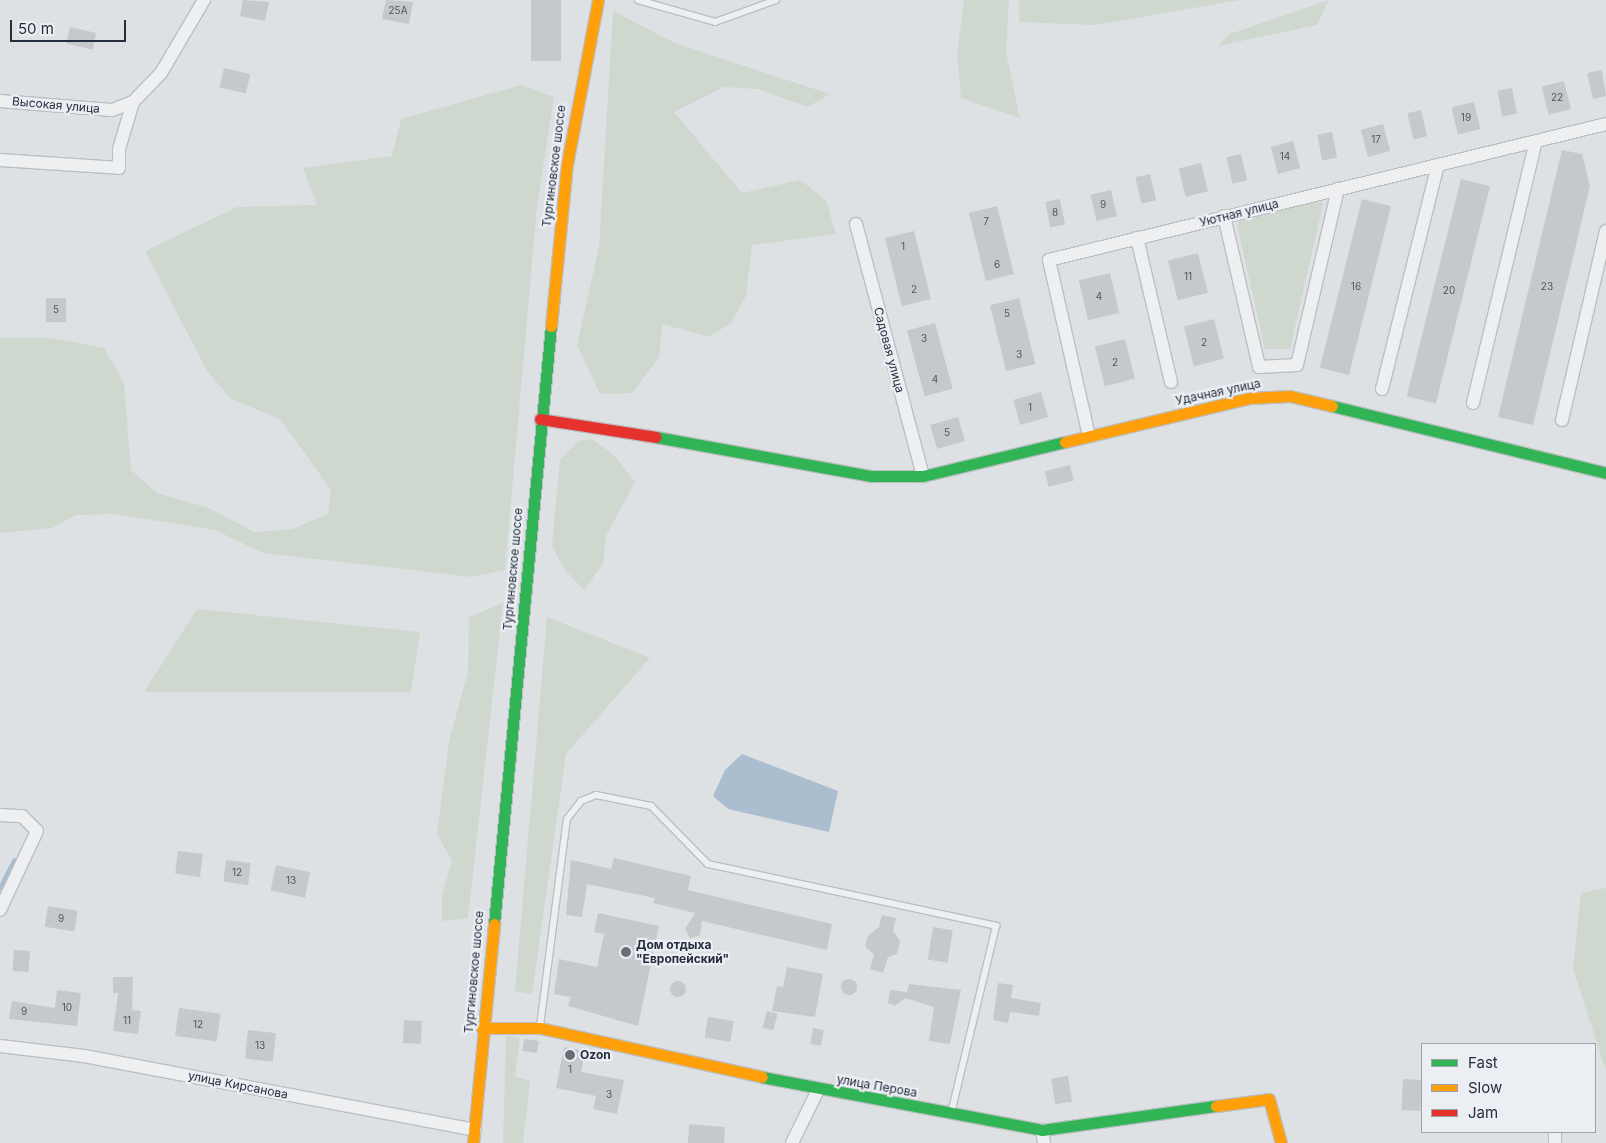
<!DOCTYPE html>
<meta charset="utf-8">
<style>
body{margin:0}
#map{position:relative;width:1606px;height:1143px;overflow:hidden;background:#dee1e4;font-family:Inter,sans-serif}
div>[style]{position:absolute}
.green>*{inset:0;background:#cfd8cf}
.water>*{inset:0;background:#abbed0}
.stream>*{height:4.5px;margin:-2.25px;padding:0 2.25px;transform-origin:2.25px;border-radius:2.25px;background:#abbed0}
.building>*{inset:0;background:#c6c9cc;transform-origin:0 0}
.round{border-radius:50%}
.roads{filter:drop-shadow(1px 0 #bcbfc2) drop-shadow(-1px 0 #bcbfc2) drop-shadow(0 1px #bcbfc2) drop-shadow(0 -1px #bcbfc2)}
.lane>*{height:6px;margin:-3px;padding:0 3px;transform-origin:3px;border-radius:3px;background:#edeff1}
.street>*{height:12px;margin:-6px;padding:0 6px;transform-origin:6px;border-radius:6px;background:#edeff1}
.fast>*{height:11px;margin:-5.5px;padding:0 5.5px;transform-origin:5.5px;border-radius:5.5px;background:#30b455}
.slow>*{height:11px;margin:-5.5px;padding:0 5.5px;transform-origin:5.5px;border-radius:5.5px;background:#ff9f0a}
.jam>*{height:11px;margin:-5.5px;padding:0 5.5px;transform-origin:5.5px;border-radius:5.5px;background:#e5322d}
.dots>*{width:14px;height:14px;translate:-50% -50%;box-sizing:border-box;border:2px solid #ebeff4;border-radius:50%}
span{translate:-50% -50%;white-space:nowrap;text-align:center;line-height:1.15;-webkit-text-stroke:4.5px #ebeff4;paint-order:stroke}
.number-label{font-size:10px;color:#4e5662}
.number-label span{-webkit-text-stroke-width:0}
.street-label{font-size:12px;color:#252e3d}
.poi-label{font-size:12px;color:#252e3d;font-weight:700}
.left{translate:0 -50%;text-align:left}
.legend{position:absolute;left:1421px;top:1043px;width:175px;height:90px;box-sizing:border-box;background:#ebeff4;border:1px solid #9ca2ab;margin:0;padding:6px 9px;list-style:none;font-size:15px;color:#252e3d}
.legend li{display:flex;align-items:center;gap:10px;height:25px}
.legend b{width:25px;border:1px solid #9ca2ab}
.scale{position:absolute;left:10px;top:20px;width:116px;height:22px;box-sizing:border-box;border:2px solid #252e3d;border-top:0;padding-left:6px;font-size:15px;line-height:18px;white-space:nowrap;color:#252e3d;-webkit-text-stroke:4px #ebeff4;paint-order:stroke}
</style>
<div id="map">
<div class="green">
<i style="clip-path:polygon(964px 0,1009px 0,1006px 52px,1020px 118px,961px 98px,957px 54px)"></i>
<i style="clip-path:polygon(1019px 0,1240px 0,1095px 25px,1019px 22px)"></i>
<i style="clip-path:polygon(1329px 0,1317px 25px,1218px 46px,1230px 34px)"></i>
<i style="clip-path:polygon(613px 11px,675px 43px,830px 94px,808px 107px,758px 89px,724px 87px,674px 112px,742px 193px,800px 180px,826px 200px,836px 234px,752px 245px,746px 296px,731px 323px,709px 337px,662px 324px,659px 357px,633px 393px,600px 394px,577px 345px,599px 247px)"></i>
<i style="clip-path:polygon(522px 85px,554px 97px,537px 207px,505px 570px,472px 577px,263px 553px,215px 530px,114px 514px,76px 515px,52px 528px,0 533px,0 338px,51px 338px,104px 348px,124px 383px,131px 470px,157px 493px,209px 508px,254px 532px,292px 529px,328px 514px,331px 490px,280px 419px,231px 399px,207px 371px,145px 251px,237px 207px,317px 205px,303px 168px,392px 156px,401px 119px)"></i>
<i style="clip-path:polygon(1316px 200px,1323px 204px,1290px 349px,1265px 349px,1237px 225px,1243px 215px)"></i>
<i style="clip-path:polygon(592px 439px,615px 456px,635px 482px,606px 536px,603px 564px,584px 590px,564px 569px,552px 546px,560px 459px,579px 441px)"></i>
<i style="clip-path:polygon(503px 603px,468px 918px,442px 921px,442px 895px,452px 861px,437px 834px,449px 741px,468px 672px,469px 617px)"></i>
<i style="clip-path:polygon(197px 609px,420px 632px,411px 692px,144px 692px)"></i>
<i style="clip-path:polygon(547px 617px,650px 658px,566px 754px,532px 994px,515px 991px)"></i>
<i style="clip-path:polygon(1606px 888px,1606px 1071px,1573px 969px,1581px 893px)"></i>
<i style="clip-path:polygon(506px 1035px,520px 1038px,515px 1076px,530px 1081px,523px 1143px,503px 1143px)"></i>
</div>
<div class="water">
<i style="clip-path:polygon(742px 754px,838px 791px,829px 832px,728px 809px,713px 796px,725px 770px)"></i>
</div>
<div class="stream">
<i style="left:0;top:888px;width:31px;rotate:-63deg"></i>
</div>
<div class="building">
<i style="clip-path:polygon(243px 0,269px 2px,265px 21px,240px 16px)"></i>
<i style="clip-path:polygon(386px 0,413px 2px,409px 24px,382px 19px)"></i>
<i style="left:531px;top:0;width:30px;height:61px"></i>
<i style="left:70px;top:27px;width:27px;height:17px;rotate:13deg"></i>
<i style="left:224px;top:68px;width:27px;height:20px;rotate:13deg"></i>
<i style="clip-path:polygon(1602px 70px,1606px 96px,1593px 99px,1587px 73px)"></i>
<i style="left:1564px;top:81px;width:29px;height:23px;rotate:76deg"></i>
<i style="left:1512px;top:88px;width:26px;height:15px;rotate:79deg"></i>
<i style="left:1474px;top:102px;width:28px;height:23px;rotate:77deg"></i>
<i style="left:1421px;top:110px;width:27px;height:14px;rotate:77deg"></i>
<i style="left:1383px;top:124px;width:28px;height:23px;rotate:75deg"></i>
<i style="left:1332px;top:132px;width:26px;height:15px;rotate:79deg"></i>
<i style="left:1293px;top:141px;width:28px;height:23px;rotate:75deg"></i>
<i style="clip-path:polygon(1562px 150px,1582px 154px,1590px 186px,1533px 425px,1498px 417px)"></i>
<i style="left:1241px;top:154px;width:27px;height:15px;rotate:77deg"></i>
<i style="left:1201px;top:163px;width:29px;height:23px;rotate:76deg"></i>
<i style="left:1150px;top:174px;width:27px;height:15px;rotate:77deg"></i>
<i style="left:1461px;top:179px;width:30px;height:224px;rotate:14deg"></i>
<i style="left:1111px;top:190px;width:27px;height:21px;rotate:77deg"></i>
<i style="left:1060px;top:199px;width:26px;height:15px;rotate:79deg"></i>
<i style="left:1362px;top:199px;width:30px;height:174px;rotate:14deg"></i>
<i style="left:997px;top:206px;width:70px;height:29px;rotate:76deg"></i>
<i style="left:914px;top:231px;width:70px;height:30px;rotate:76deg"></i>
<i style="left:1198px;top:253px;width:41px;height:31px;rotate:76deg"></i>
<i style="left:1110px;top:273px;width:41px;height:32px;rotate:77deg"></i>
<i style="left:66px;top:298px;width:24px;height:20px;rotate:90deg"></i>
<i style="left:1019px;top:298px;width:68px;height:30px;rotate:76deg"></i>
<i style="left:1214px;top:319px;width:41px;height:31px;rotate:76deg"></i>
<i style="left:935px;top:323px;width:68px;height:29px;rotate:75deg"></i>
<i style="left:1125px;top:339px;width:41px;height:31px;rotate:76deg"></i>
<i style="left:1041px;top:392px;width:26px;height:29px;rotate:74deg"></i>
<i style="left:958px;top:417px;width:25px;height:29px;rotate:74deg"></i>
<i style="left:1070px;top:465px;width:16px;height:26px;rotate:76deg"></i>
<i style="left:178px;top:851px;width:25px;height:23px;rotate:7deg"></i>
<i style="clip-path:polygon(614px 858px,691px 876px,688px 890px,832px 924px,827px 950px,702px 921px,700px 935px,690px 938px,685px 929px,695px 913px,653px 903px,655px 898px,587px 884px,582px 917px,566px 915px,571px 860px,611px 869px)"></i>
<i style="left:226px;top:860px;width:25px;height:22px;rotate:7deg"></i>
<i style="left:276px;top:865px;width:35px;height:26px;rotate:12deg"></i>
<i style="left:48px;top:906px;width:30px;height:21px;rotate:9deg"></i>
<i style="clip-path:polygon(598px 913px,659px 926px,638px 1026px,568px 1006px,571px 997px,554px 994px,559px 959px,597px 967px,604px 934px,594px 932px)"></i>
<i style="clip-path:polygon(882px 915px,896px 918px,893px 931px,900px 941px,897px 954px,888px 957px,883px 973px,870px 969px,874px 955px,865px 946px,868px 936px,879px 927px)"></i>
<i style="left:933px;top:927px;width:20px;height:33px;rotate:9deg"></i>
<i style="left:14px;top:950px;width:16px;height:21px;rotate:4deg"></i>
<i style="clip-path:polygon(787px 967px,823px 974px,815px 1017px,772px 1011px,777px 986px,783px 987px)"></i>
<i style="clip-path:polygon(113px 977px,133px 977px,132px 1010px,141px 1011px,138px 1034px,113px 1031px,118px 993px,113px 993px)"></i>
<i class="round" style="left:841px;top:979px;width:16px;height:16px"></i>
<i class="round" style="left:670px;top:981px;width:16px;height:16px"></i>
<i style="clip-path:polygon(998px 983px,1013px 985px,1011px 998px,1041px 1003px,1039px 1016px,1010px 1012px,1008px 1023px,993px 1020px)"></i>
<i style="clip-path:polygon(909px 984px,961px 990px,950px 1044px,929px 1041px,934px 1007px,905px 998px,895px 1006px,888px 1003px,890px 990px,907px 992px)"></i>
<i style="clip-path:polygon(57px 990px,81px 993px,77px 1026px,9px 1019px,12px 1001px,55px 1008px)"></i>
<i style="left:179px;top:1008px;width:42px;height:28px;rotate:8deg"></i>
<i style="left:767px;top:1011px;width:11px;height:17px;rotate:15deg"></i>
<i style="left:708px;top:1017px;width:26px;height:21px;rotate:9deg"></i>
<i style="left:404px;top:1020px;width:18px;height:23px;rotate:3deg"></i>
<i style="left:813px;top:1028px;width:11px;height:16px;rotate:10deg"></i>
<i style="left:248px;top:1030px;width:28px;height:29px;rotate:6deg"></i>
<i style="left:524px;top:1039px;width:15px;height:12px;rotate:8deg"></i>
<i style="clip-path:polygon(564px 1047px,585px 1051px,581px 1072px,624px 1080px,617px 1114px,593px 1109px,596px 1096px,556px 1088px)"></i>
<i style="left:1068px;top:1076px;width:26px;height:17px;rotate:81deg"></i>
<i style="left:1403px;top:1079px;width:19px;height:31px;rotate:3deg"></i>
<i style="clip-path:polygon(689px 1124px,725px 1127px,724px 1143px,688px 1143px)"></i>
</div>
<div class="roads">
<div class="lane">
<i style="left:638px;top:0;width:80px;rotate:15.9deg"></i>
<i style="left:715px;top:22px;width:65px;rotate:-19.8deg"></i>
<i style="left:540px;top:1026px;width:209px;rotate:-82.6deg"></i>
<i style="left:567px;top:819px;width:23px;rotate:-52deg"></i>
<i style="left:581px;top:801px;width:16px;rotate:-22deg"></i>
<i style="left:596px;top:795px;width:56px;rotate:11.3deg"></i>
<i style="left:651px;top:806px;width:81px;rotate:45.5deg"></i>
<i style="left:708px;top:864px;width:295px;rotate:12.1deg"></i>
<i style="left:996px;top:926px;width:192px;rotate:103.5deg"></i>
</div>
<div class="street">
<i style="left:0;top:101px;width:112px;rotate:4.6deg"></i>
<i style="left:112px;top:110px;width:22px;rotate:-21deg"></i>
<i style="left:133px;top:102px;width:40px;rotate:-46deg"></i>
<i style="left:161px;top:73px;width:85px;rotate:-59.5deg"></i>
<i style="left:0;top:160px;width:119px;rotate:3.8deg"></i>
<i style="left:119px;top:168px;width:19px;rotate:-90deg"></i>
<i style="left:119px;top:149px;width:49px;rotate:-73.4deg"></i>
<i style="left:1224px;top:216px;width:155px;rotate:76.9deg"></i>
<i style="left:1259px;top:367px;width:38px;rotate:-3deg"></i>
<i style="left:1297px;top:365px;width:181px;rotate:-76.9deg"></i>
<i style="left:856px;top:224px;width:261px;rotate:75.1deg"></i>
<i style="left:1137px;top:238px;width:148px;rotate:76.7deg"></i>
<i style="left:1382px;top:389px;width:231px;rotate:-76deg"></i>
<i style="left:1473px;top:403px;width:269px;rotate:-76.5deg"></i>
<i style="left:1562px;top:420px;width:194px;rotate:-76.9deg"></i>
<i style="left:1089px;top:436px;width:180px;rotate:-102.8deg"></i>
<i style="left:1049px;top:260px;width:573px;rotate:-13.72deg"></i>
<i style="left:0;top:815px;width:22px;rotate:3deg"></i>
<i style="left:22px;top:816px;width:21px;rotate:45deg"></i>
<i style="left:37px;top:831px;width:87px;rotate:115.1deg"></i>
<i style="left:0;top:1046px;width:85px;rotate:6.8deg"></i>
<i style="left:84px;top:1056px;width:398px;rotate:10.7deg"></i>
<i style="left:1042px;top:1130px;width:13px;rotate:81deg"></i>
<i style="left:792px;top:1143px;width:59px;rotate:-63.9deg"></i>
<i style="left:1555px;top:1143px;width:11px;rotate:-90deg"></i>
</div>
<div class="fast">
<i style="left:1332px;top:406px;width:282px;rotate:13.7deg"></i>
<i style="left:656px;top:437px;width:219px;rotate:10.3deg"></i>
<i style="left:871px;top:476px;width:52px"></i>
<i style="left:923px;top:476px;width:146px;rotate:-13.5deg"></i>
<i style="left:494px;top:924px;width:601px;rotate:-84.56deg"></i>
<i style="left:762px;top:1077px;width:285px;rotate:10.7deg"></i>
<i style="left:1042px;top:1130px;width:176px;rotate:-7.9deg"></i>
</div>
<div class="slow">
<i style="left:551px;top:326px;width:163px;rotate:-84.4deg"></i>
<i style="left:567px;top:164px;width:167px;rotate:-79.3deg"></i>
<i style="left:1065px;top:442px;width:189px;rotate:-13.4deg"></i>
<i style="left:1249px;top:398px;width:41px;rotate:-2.8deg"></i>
<i style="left:1290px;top:396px;width:43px;rotate:13.4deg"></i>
<i style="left:482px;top:1028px;width:58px"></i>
<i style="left:540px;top:1028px;width:227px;rotate:12.4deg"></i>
<i style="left:1216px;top:1106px;width:53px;rotate:-7.5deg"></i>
<i style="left:1269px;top:1099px;width:46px;rotate:74.7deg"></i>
<i style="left:473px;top:1143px;width:220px;rotate:-84.5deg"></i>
</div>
<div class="jam">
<i style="left:540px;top:419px;width:117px;rotate:8.8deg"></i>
</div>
</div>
<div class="dots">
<i style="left:626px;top:952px;background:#666d77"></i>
<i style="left:570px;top:1055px;background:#666d77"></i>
</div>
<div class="number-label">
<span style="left:398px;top:11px">25А</span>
<span style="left:1557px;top:98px">22</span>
<span style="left:1466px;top:118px">19</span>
<span style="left:1376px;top:140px">17</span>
<span style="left:1285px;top:157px">14</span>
<span style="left:1103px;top:205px">9</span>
<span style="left:1055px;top:213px">8</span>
<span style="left:986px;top:222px">7</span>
<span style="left:903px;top:247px">1</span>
<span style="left:997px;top:265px">6</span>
<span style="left:1188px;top:277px">11</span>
<span style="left:1356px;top:287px">16</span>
<span style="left:1547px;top:287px">23</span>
<span style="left:914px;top:290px">2</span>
<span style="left:1449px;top:291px">20</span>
<span style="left:1099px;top:297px">4</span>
<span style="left:56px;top:310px">5</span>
<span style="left:1007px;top:314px">5</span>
<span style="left:924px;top:339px">3</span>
<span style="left:1204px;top:343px">2</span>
<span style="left:1019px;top:355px">3</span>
<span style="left:1115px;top:363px">2</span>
<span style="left:935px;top:380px">4</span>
<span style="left:1030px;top:408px">1</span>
<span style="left:947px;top:433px">5</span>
<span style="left:237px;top:873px">12</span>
<span style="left:291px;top:881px">13</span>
<span style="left:61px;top:919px">9</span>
<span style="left:67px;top:1008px">10</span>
<span style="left:24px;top:1012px">9</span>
<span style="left:127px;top:1021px">11</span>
<span style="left:198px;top:1025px">12</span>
<span style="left:260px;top:1046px">13</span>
<span style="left:570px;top:1070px">1</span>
<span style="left:609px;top:1095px">3</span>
</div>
<div class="street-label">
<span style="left:56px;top:105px;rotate:5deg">Высокая улица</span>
<span style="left:554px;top:166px;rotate:-83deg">Тургиновское шоссе</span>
<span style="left:1239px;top:213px;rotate:-14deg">Уютная улица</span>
<span style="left:889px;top:350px;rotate:75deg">Садовая улица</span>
<span style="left:1218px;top:392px;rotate:-12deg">Удачная улица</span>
<span style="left:513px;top:569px;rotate:-85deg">Тургиновское шоссе</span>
<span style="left:474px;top:972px;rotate:-85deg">Тургиновское шоссе</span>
<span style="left:238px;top:1085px;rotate:11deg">улица Кирсанова</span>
<span style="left:877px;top:1086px;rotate:10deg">улица Перова</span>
</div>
<div class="poi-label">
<span class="left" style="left:636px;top:952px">Дом отдыха<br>"Европейский"</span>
<span class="left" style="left:580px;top:1055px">Ozon</span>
</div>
<ul class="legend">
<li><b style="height:6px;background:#30b455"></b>Fast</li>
<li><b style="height:6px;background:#ff9f0a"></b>Slow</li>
<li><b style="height:6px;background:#e5322d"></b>Jam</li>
</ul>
<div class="scale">50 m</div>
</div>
